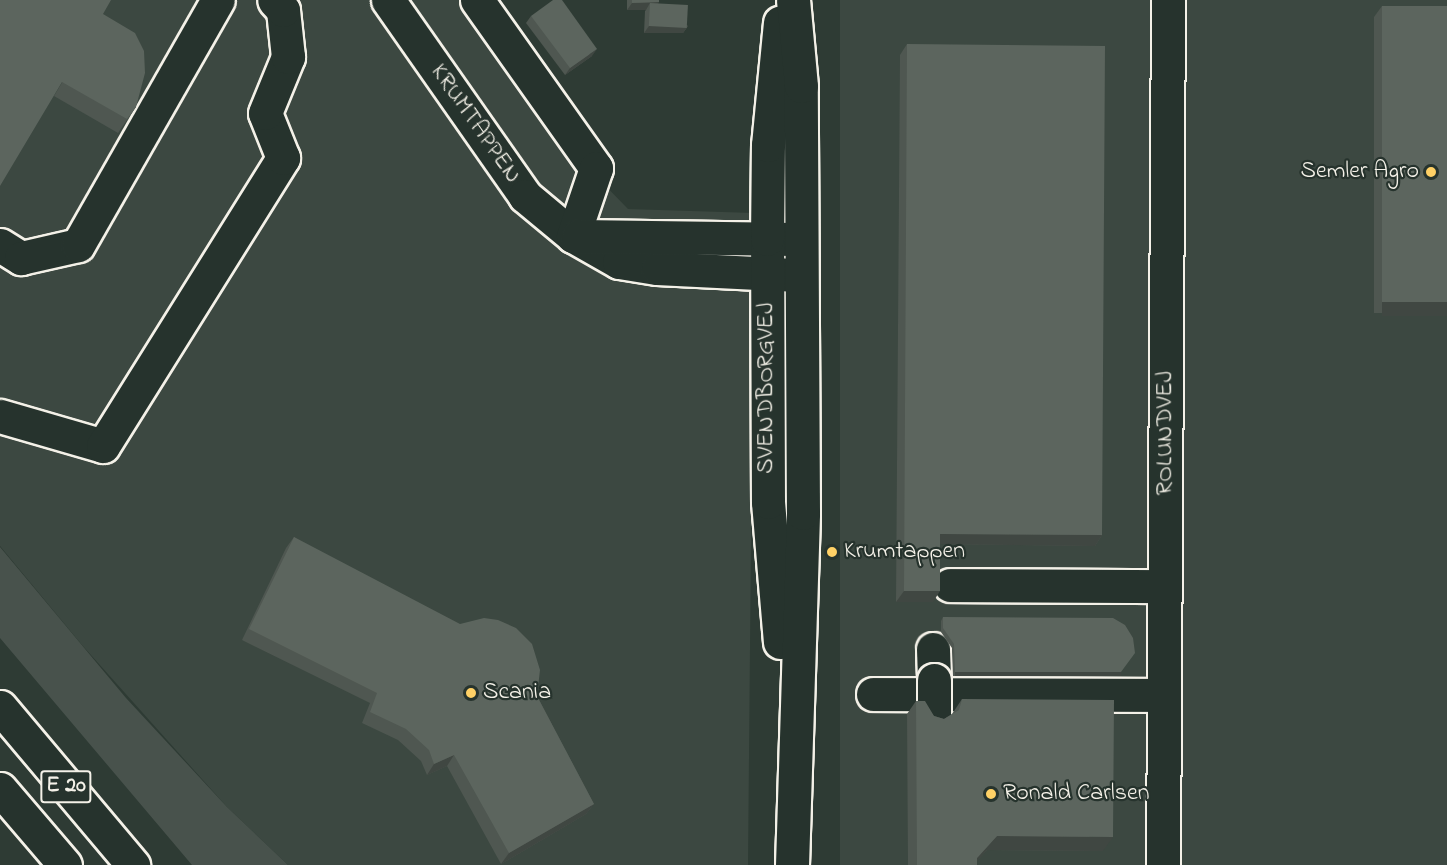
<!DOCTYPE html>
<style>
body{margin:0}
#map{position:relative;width:1447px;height:865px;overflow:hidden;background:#2e3b34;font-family:"Indie Flower",sans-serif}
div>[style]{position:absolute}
.built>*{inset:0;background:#3c4841;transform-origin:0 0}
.green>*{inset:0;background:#48524c}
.roads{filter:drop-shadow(2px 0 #f4f1e8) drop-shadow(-2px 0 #f4f1e8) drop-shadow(0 2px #f4f1e8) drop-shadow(0 -2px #f4f1e8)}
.minor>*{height:33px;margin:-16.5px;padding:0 16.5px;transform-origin:16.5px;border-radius:16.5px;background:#26332d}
.major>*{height:33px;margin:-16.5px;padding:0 16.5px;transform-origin:16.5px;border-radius:16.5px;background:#26332d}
.highway>*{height:33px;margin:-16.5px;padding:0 16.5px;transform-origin:16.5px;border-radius:16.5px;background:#26332d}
.bridges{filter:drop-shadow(2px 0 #f4f1e8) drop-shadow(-2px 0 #f4f1e8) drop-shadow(0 2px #f4f1e8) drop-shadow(0 -2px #f4f1e8)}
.minor-bridge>*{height:33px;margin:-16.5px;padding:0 16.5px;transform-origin:16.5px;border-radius:16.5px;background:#26332d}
.wall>*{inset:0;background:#4f5751}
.shaded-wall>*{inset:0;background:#404742;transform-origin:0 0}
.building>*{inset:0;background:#5c655e;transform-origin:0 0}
.dots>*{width:16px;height:16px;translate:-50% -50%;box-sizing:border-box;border:3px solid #26332d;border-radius:50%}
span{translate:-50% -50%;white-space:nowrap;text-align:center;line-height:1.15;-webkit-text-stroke:4.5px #26332d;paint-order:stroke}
.shield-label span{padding:2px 4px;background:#26332d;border:2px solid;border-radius:4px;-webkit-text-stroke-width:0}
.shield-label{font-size:22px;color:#f4f1e8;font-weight:700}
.street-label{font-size:24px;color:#f4f1e8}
.poi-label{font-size:24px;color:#f4f1e8}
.right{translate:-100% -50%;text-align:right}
.left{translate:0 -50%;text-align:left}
</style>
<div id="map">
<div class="built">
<i style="clip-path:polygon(0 0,462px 0,563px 142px,628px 209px,754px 213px,748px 865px,288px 865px,227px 807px,82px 645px,0 546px)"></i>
<i style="left:840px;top:0;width:607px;height:865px"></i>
</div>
<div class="green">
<i style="clip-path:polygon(0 547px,126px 698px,227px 807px,288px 865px,192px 865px,0 638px)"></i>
</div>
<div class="roads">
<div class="minor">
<i style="left:388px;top:0;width:239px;rotate:55deg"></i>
<i style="left:525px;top:196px;width:62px;rotate:39.8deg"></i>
<i style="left:573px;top:236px;width:53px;rotate:29.5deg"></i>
<i style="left:619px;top:262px;width:39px;rotate:9deg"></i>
<i style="left:658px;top:268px;width:139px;rotate:2.9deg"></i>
<i style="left:477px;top:0;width:206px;rotate:54.7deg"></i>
<i style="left:596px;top:168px;width:72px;rotate:108.7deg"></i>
<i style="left:578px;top:236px;width:218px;rotate:0.8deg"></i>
<i style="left:0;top:245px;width:25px;rotate:32deg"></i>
<i style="left:21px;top:258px;width:58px;rotate:-12.8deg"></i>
<i style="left:78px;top:245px;width:282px;rotate:-60.3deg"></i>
<i style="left:0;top:416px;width:107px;rotate:16.2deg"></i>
<i style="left:103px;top:446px;width:340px;rotate:-58deg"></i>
<i style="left:283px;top:158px;width:48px;rotate:-111.8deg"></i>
<i style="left:265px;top:113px;width:61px;rotate:-67.7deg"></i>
<i style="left:288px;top:57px;width:47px;rotate:-96.1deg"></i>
<i style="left:283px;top:10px;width:13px;rotate:-132deg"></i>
<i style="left:950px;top:585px;width:215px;rotate:0.3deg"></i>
<i style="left:933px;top:649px;width:31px;rotate:88deg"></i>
<i style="left:873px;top:694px;width:291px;rotate:0.2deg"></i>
<i style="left:1163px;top:865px;width:865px;rotate:-89.67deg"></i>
</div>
<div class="major">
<i style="left:780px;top:642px;width:141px;rotate:-94.9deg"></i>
<i style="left:768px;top:502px;width:263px;rotate:-90.2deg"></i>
<i style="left:767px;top:239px;width:94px;rotate:-89.4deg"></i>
<i style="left:768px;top:145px;width:123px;rotate:-84.4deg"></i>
<i style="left:792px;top:865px;width:352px;rotate:-88.2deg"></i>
<i style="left:803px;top:513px;width:427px;rotate:-90.3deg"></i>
<i style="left:801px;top:86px;width:86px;rotate:-95.3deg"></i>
</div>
<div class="highway">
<i style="left:0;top:707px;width:207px;rotate:49.9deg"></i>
<i style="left:0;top:789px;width:100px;rotate:49.5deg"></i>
</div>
</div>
<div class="bridges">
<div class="minor-bridge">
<i style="left:934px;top:714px;width:34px;rotate:-90deg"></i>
</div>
</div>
<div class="wall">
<i style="clip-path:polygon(627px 0,659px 0,658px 4px,688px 26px,683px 33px,644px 33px,645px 11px,646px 10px,627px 10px)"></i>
<i style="clip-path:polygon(1382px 6px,1447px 6px,1447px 313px,1374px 313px,1374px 17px)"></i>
<i style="clip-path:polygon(103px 14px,136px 107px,118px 133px,54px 96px)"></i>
<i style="clip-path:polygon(531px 16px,592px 56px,565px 75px,526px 23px)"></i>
<i style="clip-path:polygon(907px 44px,1102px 535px,1095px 546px,940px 544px,933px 602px,896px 602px,900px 55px)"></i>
<i style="clip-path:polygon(294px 537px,537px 696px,594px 804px,586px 814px,501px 864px,447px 766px,427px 775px,421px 761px,398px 740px,362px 723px,370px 703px,242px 640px,286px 548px)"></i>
<i style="clip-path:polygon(943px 617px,1118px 676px,953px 676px,952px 648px,941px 632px,941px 621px)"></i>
<i style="clip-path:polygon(962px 699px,1103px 851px,987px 850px,977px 861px,977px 865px,908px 865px,907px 714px,916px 701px,934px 716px,944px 719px,952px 714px)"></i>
</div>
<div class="shaded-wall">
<i style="clip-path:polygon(659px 2px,654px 9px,650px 3px,646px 10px,627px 10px,632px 3px)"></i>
<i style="clip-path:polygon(649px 26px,688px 26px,683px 33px,644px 33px)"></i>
<i style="clip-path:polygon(597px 49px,592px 56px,565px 75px,570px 68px)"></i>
<i style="left:1382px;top:302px;width:65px;height:14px"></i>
<i style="clip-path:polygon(940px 534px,1102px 535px,1095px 546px,933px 544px)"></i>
<i style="clip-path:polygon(904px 591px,940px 591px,933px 602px,896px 602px)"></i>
<i style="left:955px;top:672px;width:166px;height:4px"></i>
<i style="clip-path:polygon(454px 755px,447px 766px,427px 775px,434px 764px)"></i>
<i style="clip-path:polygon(594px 804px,586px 814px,501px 864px,509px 853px)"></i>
<i style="clip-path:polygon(997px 836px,1113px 837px,1103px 851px,987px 850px,974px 865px,977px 858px)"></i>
</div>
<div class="building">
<i style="clip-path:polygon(0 0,111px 0,103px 14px,135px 33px,144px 51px,145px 73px,136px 107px,127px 119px,62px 82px,0 186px)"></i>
<i style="clip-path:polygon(553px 0,562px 0,597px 49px,570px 68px,531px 16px)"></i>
<i style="clip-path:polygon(632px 0,659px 0,659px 2px,632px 3px)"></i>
<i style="left:650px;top:3px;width:38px;height:23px;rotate:3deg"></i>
<i style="left:1382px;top:6px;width:65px;height:296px"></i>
<i style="clip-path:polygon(907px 44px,1105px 46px,1102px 535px,940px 534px,940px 591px,904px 591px)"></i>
<i style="clip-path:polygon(294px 537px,460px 624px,484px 618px,498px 620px,516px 628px,532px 644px,540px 670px,537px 696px,594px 804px,509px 853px,454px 755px,434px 764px,429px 750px,406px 729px,370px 712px,377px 693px,249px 629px)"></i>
<i style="clip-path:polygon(943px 617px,1113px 618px,1125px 625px,1133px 638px,1135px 653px,1121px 672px,955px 672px,954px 644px,943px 628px)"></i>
<i style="clip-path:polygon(962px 699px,1114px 700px,1113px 837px,997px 836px,977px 858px,977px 865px,917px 865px,916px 701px,925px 701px,934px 716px,944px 719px,959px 710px)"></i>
</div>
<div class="dots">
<i style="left:1431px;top:172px;background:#ffd166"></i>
<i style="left:832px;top:552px;background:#ffd166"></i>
<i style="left:471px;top:693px;background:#ffd166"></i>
<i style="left:991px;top:794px;background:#ffd166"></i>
</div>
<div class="shield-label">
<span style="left:66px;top:787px">E 20</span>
</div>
<div class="street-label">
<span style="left:475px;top:124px;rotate:55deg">KRUMTAPPEN</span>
<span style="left:767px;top:388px;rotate:-90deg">SVENDBORGVEJ</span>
<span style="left:1166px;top:433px;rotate:-90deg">ROLUNDVEJ</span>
</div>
<div class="poi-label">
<span class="right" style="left:1419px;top:172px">Semler Agro</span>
<span class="left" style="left:844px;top:552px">Krumtappen</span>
<span class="left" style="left:483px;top:693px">Scania</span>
<span class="left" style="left:1003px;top:794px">Ronald Carlsen</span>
</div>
</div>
